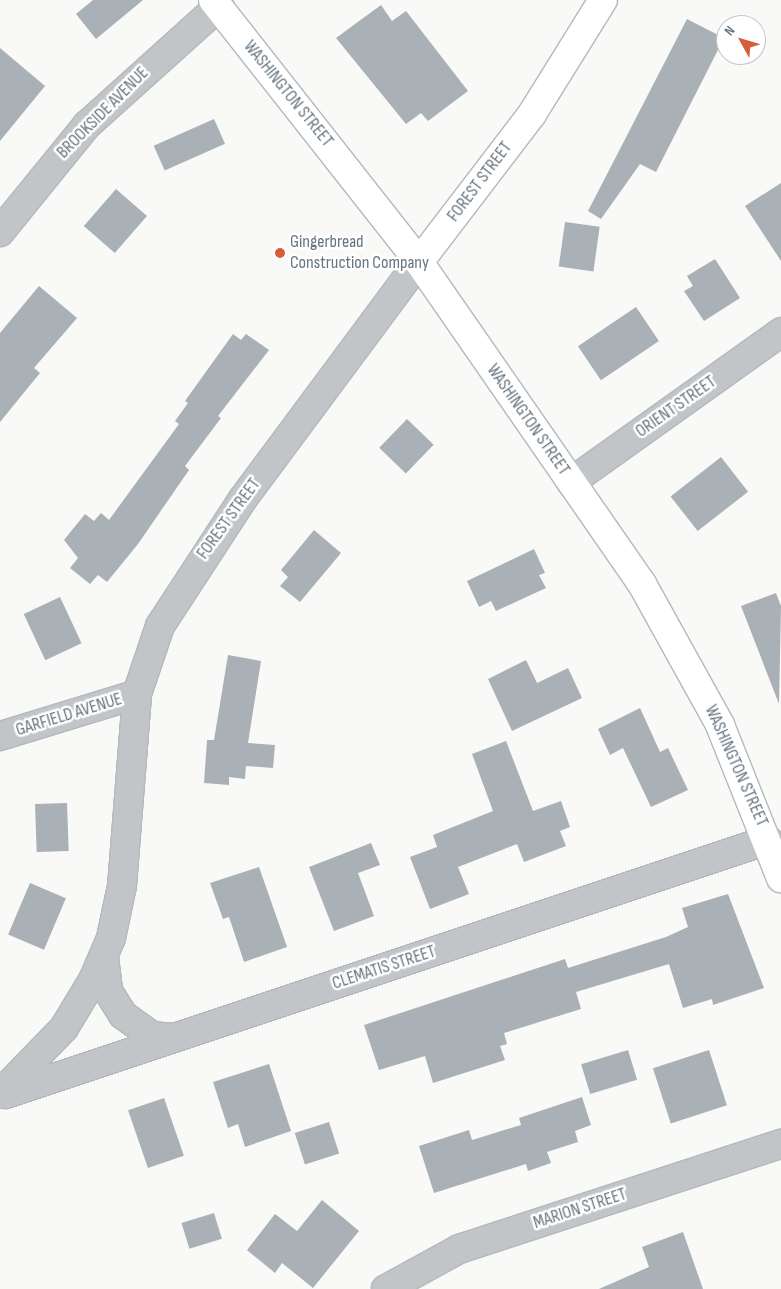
<!DOCTYPE html>
<style>
body{margin:0}
#map{position:relative;width:781px;height:1289px;overflow:hidden;background:#f9f9f7;font-family:"Sofia Sans Condensed",sans-serif}
div>[style]{position:absolute}
.building>*{inset:0;background:#a9b0b6;transform-origin:0 0}
.roads{filter:drop-shadow(1px 0 #b4b9bd) drop-shadow(-1px 0 #b4b9bd) drop-shadow(0 1px #b4b9bd) drop-shadow(0 -1px #b4b9bd)}
.minor>*{height:28px;margin:-14px;padding:0 14px;transform-origin:14px;border-radius:14px;background:#c1c5c8}
.major>*{height:28px;margin:-14px;padding:0 14px;transform-origin:14px;border-radius:14px;background:#fff}
.dots>*{width:14px;height:14px;translate:-50% -50%;box-sizing:border-box;border:2px solid #fff;border-radius:50%}
span{translate:-50% -50%;white-space:nowrap;text-align:center;line-height:1.15;-webkit-text-stroke:5px #fff;paint-order:stroke}
.street-label{font-size:18px;color:#667580}
.poi-label{font-size:18px;color:#667580}
.left{translate:0 -50%;text-align:left}
.north{position:absolute;left:716px;top:15px;width:50px;height:50px;box-sizing:border-box;background:#fff;border:1px solid #c2c8cc;border-radius:50%;rotate:309deg;font-size:14px;font-weight:700;line-height:20px;text-align:center;color:#667580}
.north::after{content:'';display:block;margin:auto;width:18px;height:22px;background:#d65c3a;clip-path:polygon(50% 0,100% 100%,50% 72%,0 100%)}
</style>
<div id="map">
<div class="building">
<i style="clip-path:polygon(93px 0,143px 0,96px 39px,76px 14px)"></i>
<i style="clip-path:polygon(381px 5px,392px 21px,406px 11px,468px 91px,428px 121px,421px 113px,406px 124px,336px 38px)"></i>
<i style="clip-path:polygon(687px 19px,724px 38px,656px 172px,640px 164px,601px 219px,588px 211px)"></i>
<i style="clip-path:polygon(0 48px,45px 86px,0 141px)"></i>
<i style="left:214px;top:119px;width:27px;height:66px;rotate:66deg"></i>
<i style="clip-path:polygon(781px 183px,781px 261px,745px 206px)"></i>
<i style="left:116px;top:189px;width:41px;height:49px;rotate:41deg"></i>
<i style="left:565px;top:222px;width:35px;height:45px;rotate:8deg"></i>
<i style="clip-path:polygon(715px 259px,740px 298px,704px 321px,684px 291px,693px 286px,687px 276px)"></i>
<i style="clip-path:polygon(39px 286px,77px 318px,34px 368px,40px 373px,0 422px,0 333px)"></i>
<i style="left:636px;top:307px;width:41px;height:70px;rotate:56deg"></i>
<i style="clip-path:polygon(233px 334px,241px 340px,246px 334px,269px 350px,218px 416px,221px 418px,185px 466px,189px 470px,138px 544px,107px 582px,98px 575px,90px 584px,70px 568px,78px 558px,64px 540px,85px 514px,94px 521px,101px 513px,109px 520px,179px 424px,175px 421px,188px 403px,185px 401px)"></i>
<i style="left:407px;top:419px;width:37px;height:40px;rotate:44deg"></i>
<i style="left:721px;top:457px;width:44px;height:64px;rotate:52deg"></i>
<i style="clip-path:polygon(314px 530px,341px 553px,300px 602px,280px 586px,288px 577px,281px 570px)"></i>
<i style="clip-path:polygon(534px 549px,545px 573px,539px 575px,546px 588px,496px 611px,491px 601px,479px 607px,467px 581px)"></i>
<i style="clip-path:polygon(776px 593px,781px 606px,779px 704px,741px 606px)"></i>
<i style="left:60px;top:597px;width:51px;height:40px;rotate:65deg"></i>
<i style="clip-path:polygon(228px 655px,261px 661px,248px 743px,275px 745px,273px 768px,246px 766px,245px 779px,229px 777px,229px 785px,204px 783px,207px 740px,214px 740px)"></i>
<i style="clip-path:polygon(526px 660px,537px 683px,568px 668px,582px 698px,512px 731px,488px 679px)"></i>
<i style="clip-path:polygon(640px 708px,660px 752px,668px 748px,688px 790px,651px 807px,623px 748px,610px 755px,598px 729px)"></i>
<i style="clip-path:polygon(506px 741px,533px 811px,561px 801px,570px 827px,560px 831px,566px 846px,524px 862px,517px 844px,458px 867px,469px 894px,430px 909px,410px 857px,437px 847px,433px 835px,493px 811px,472px 754px)"></i>
<i style="left:67px;top:803px;width:48px;height:32px;rotate:88deg"></i>
<i style="clip-path:polygon(371px 843px,380px 865px,358px 873px,374px 916px,334px 931px,309px 867px)"></i>
<i style="clip-path:polygon(259px 867px,287px 947px,244px 962px,229px 917px,223px 919px,210px 883px)"></i>
<i style="left:30px;top:883px;width:39px;height:56px;rotate:23deg"></i>
<i style="clip-path:polygon(728px 894px,764px 988px,713px 1005px,712px 999px,683px 1008px,669px 964px,576px 992px,581px 1009px,504px 1033px,507px 1044px,500px 1046px,505px 1060px,433px 1083px,425px 1056px,379px 1070px,364px 1025px,565px 959px,568px 968px,666px 937px,688px 927px,682px 908px)"></i>
<i style="left:628px;top:1050px;width:31px;height:49px;rotate:73deg"></i>
<i style="left:709px;top:1050px;width:58px;height:59px;rotate:72deg"></i>
<i style="clip-path:polygon(269px 1064px,291px 1131px,245px 1147px,238px 1124px,228px 1128px,213px 1082px)"></i>
<i style="clip-path:polygon(582px 1097px,591px 1125px,575px 1131px,578px 1142px,547px 1152px,551px 1163px,528px 1171px,526px 1164px,434px 1193px,419px 1146px,469px 1130px,472px 1140px,521px 1125px,519px 1118px)"></i>
<i style="left:164px;top:1098px;width:61px;height:38px;rotate:71deg"></i>
<i style="left:329px;top:1122px;width:33px;height:36px;rotate:72deg"></i>
<i style="clip-path:polygon(322px 1200px,359px 1231px,313px 1288px,282px 1263px,275px 1273px,247px 1250px,275px 1214px,297px 1231px)"></i>
<i style="left:214px;top:1213px;width:27px;height:34px;rotate:73deg"></i>
<i style="clip-path:polygon(683px 1232px,703px 1289px,599px 1289px,649px 1267px,642px 1247px)"></i>
</div>
<div class="roads">
<div class="minor">
<i style="left:0;top:232px;width:138px;rotate:-50.9deg"></i>
<i style="left:87px;top:125px;width:178px;rotate:-42deg"></i>
<i style="left:571px;top:482px;width:258px;rotate:-35.5deg"></i>
<i style="left:0;top:736px;width:143px;rotate:-17deg"></i>
<i style="left:104px;top:957px;width:34px;rotate:83deg"></i>
<i style="left:108px;top:991px;width:28px;rotate:58deg"></i>
<i style="left:123px;top:1015px;width:36px;rotate:36deg"></i>
<i style="left:152px;top:1036px;width:22px;rotate:5deg"></i>
<i style="left:0;top:1094px;width:92px;rotate:-45.9deg"></i>
<i style="left:64px;top:1028px;width:56px;rotate:-58.9deg"></i>
<i style="left:93px;top:980px;width:46px;rotate:-66.8deg"></i>
<i style="left:111px;top:938px;width:53px;rotate:-78.1deg"></i>
<i style="left:122px;top:886px;width:193px;rotate:-85.5deg"></i>
<i style="left:137px;top:694px;width:72px;rotate:-71.3deg"></i>
<i style="left:160px;top:626px;width:150px;rotate:-56.9deg"></i>
<i style="left:242px;top:500px;width:297px;rotate:-53.4deg"></i>
<i style="left:6px;top:1094px;width:803px;rotate:-18.43deg"></i>
<i style="left:386px;top:1289px;width:83px;rotate:-28.7deg"></i>
<i style="left:459px;top:1249px;width:339px;rotate:-18.1deg"></i>
</div>
<div class="major">
<i style="left:213px;top:0;width:333px;rotate:51.8deg"></i>
<i style="left:419px;top:262px;width:392px;rotate:55.3deg"></i>
<i style="left:642px;top:584px;width:161px;rotate:61deg"></i>
<i style="left:720px;top:725px;width:165px;rotate:68.3deg"></i>
<i style="left:419px;top:262px;width:186px;rotate:-52.6deg"></i>
<i style="left:532px;top:114px;width:134px;rotate:-58.1deg"></i>
</div>
</div>
<div class="dots">
<i style="left:280px;top:253px;background:#d65c3a"></i>
</div>
<div class="street-label">
<span style="left:288px;top:94px;rotate:51deg">WASHINGTON STREET</span>
<span style="left:103px;top:113px;rotate:-45deg">BROOKSIDE AVENUE</span>
<span style="left:480px;top:182px;rotate:-53deg">FOREST STREET</span>
<span style="left:676px;top:407px;rotate:-35deg">ORIENT STREET</span>
<span style="left:528px;top:420px;rotate:55deg">WASHINGTON STREET</span>
<span style="left:229px;top:519px;rotate:-54deg">FOREST STREET</span>
<span style="left:69px;top:715px;rotate:-17deg">GARFIELD AVENUE</span>
<span style="left:736px;top:766px;rotate:66deg">WASHINGTON STREET</span>
<span style="left:384px;top:968px;rotate:-18deg">CLEMATIS STREET</span>
<span style="left:580px;top:1209px;rotate:-18deg">MARION STREET</span>
</div>
<div class="poi-label">
<span class="left" style="left:290px;top:253px">Gingerbread<br>Construction Company</span>
</div>
<div class="north">N</div>
</div>
